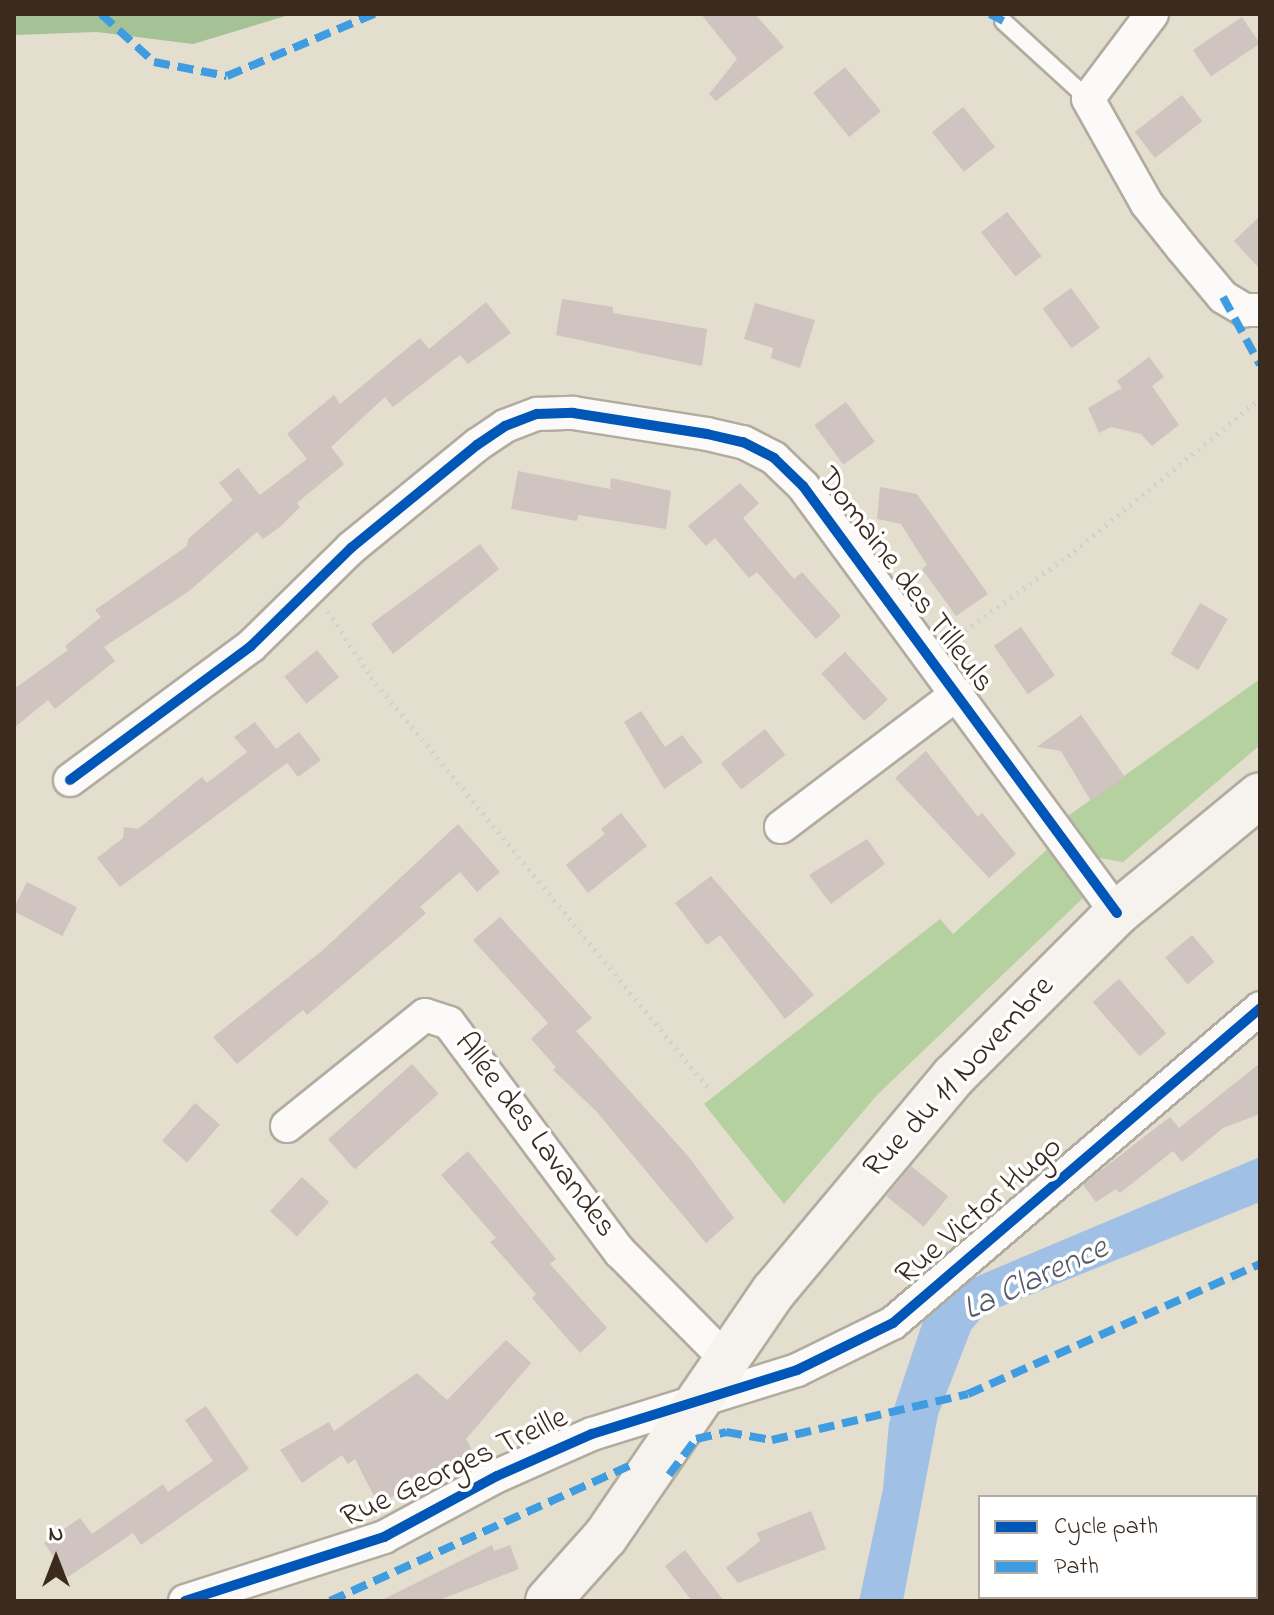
<!DOCTYPE html>
<meta charset="utf-8">
<style>
body{margin:0}
#map{position:relative;width:1274px;height:1615px;overflow:hidden;background:#e3decd;font-family:"Indie Flower",sans-serif}
div>[style]{position:absolute}
.green>*{inset:0;background:#b5d19f}
.forest>*{inset:0;background:#a5c296}
.water>*{inset:0;background:#a0c1e5}
.building>*{inset:0;background:#cfc4c0;transform-origin:0 0}
.path>*{height:5px;margin-top:-2.5px;transform-origin:0;background:repeating-linear-gradient(90deg,#d2d0cb 0 2px,transparent 0 8px)}
.roads{filter:drop-shadow(2px 0 #b2aca0) drop-shadow(-2px 0 #b2aca0) drop-shadow(0 2px #b2aca0) drop-shadow(0 -2px #b2aca0)}
.service>*{height:16px;margin:-8px;padding:0 8px;transform-origin:8px;border-radius:8px;background:#fbfaf8}
.minor>*{height:32px;margin:-16px;padding:0 16px;transform-origin:16px;border-radius:16px;background:#fbfaf8}
.secondary>*{height:44px;margin:-22px;padding:0 22px;transform-origin:22px;border-radius:22px;background:#f6f2ed}
.quiet>*{height:8px;margin-top:-4px;transform-origin:0;background:repeating-linear-gradient(90deg,#3f9ce0 0 16px,transparent 0 24px)}
.cycleway>*{height:10px;margin:-5px;padding:0 5px;transform-origin:5px;border-radius:5px;background:#0057b8}
span{translate:-50% -50%;white-space:nowrap;text-align:center;line-height:1.15;-webkit-text-stroke:7px #fff;paint-order:stroke}
.street-label{font-size:32px;color:#3b2a1e}
.water-label{font-size:34px;color:#555a67;font-style:italic}
.frame{position:absolute;inset:0;border:16px solid #3b2a1e;pointer-events:none}
.legend{position:absolute;left:978px;top:1495px;width:280px;height:104px;box-sizing:border-box;background:#fff;border:2px solid #b1aaa5;margin:0;padding:10px 14px;list-style:none;font-size:24px;color:#3b2a1e}
.legend li{display:flex;align-items:center;gap:16px;height:40px}
.legend b{width:40px;border:2px solid #b1aaa5}
.north{position:absolute;left:16px;top:1519px;width:80px;height:80px;-webkit-text-stroke:6px #fff;paint-order:stroke;rotate:0deg;font-size:22px;font-weight:700;line-height:32px;text-align:center;color:#3b2a1e}
.north::after{content:'';display:block;margin:auto;width:28px;height:36px;background:#3b2a1e;clip-path:polygon(50% 0,100% 100%,50% 72%,0 100%)}
</style>
<div id="map">
<div class="green">
<i style="clip-path:polygon(1260px 679px,1260px 745px,1123px 862px,1093px 857px,1065px 818px)"></i>
<i style="clip-path:polygon(1051px 846px,1085px 896px,878px 1094px,784px 1204px,704px 1104px,940px 919px,953px 934px)"></i>
</div>
<div class="forest">
<i style="clip-path:polygon(14px 14px,292px 14px,193px 44px,97px 32px,14px 35px)"></i>
</div>
<div class="water">
<i style="clip-path:polygon(1260px 1157px,1260px 1202px,985px 1313px,971px 1330px,938px 1415px,903px 1601px,859px 1601px,883px 1489px,889px 1423px,923px 1321px,933px 1308px,961px 1283px)"></i>
</div>
<div class="building">
<i style="clip-path:polygon(701px 14px,755px 14px,784px 47px,716px 101px,709px 94px,737px 59px)"></i>
<i style="left:1242px;top:17px;width:32px;height:59px;rotate:56deg"></i>
<i style="left:845px;top:67px;width:57px;height:41px;rotate:51deg"></i>
<i style="left:1182px;top:95px;width:33px;height:60px;rotate:52deg"></i>
<i style="left:963px;top:107px;width:51px;height:40px;rotate:51deg"></i>
<i style="left:1007px;top:212px;width:56px;height:33px;rotate:52deg"></i>
<i style="clip-path:polygon(1260px 216px,1260px 269px,1234px 241px)"></i>
<i style="left:1071px;top:288px;width:49px;height:35px;rotate:54deg"></i>
<i style="clip-path:polygon(562px 299px,613px 307px,613px 313px,707px 329px,702px 366px,556px 335px)"></i>
<i style="clip-path:polygon(486px 302px,511px 333px,468px 364px,460px 355px,393px 407px,385px 397px,331px 447px,344px 464px,297px 503px,300px 507px,281px 526px,263px 539px,257px 532px,189px 591px,104px 647px,115px 661px,55px 709px,48px 700px,14px 728px,14px 689px,68px 650px,65px 646px,101px 617px,95px 610px,187px 546px,188px 539px,233px 500px,219px 483px,238px 468px,260px 495px,307px 459px,287px 434px,334px 395px,340px 404px,420px 338px,429px 349px)"></i>
<i style="clip-path:polygon(755px 303px,815px 320px,800px 368px,771px 358px,773px 348px,744px 339px)"></i>
<i style="clip-path:polygon(1149px 357px,1164px 377px,1152px 386px,1179px 425px,1152px 446px,1141px 434px,1111px 427px,1099px 433px,1088px 408px,1122px 388px,1117px 381px)"></i>
<i style="left:846px;top:402px;width:49px;height:39px;rotate:54deg"></i>
<i style="clip-path:polygon(518px 471px,610px 489px,611px 478px,671px 491px,666px 529px,578px 515px,577px 521px,511px 509px)"></i>
<i style="clip-path:polygon(740px 483px,759px 503px,743px 518px,794px 579px,802px 572px,841px 616px,816px 639px,757px 572px,749px 578px,715px 538px,706px 546px,688px 526px)"></i>
<i style="clip-path:polygon(880px 487px,917px 494px,988px 594px,956px 616px,922px 569px,927px 565px,901px 524px,877px 519px)"></i>
<i style="clip-path:polygon(480px 544px,499px 569px,393px 654px,371px 624px)"></i>
<i style="left:1200px;top:603px;width:32px;height:59px;rotate:30deg"></i>
<i style="left:1021px;top:627px;width:59px;height:33px;rotate:55deg"></i>
<i style="left:317px;top:650px;width:35px;height:42px;rotate:51deg"></i>
<i style="left:845px;top:652px;width:64px;height:32px;rotate:48deg"></i>
<i style="clip-path:polygon(641px 711px,665px 747px,682px 735px,703px 762px,664px 789px,624px 722px)"></i>
<i style="clip-path:polygon(1081px 715px,1125px 777px,1091px 801px,1061px 751px,1037px 747px)"></i>
<i style="clip-path:polygon(255px 722px,276px 749px,299px 732px,321px 760px,298px 777px,287px 763px,120px 887px,97px 858px,123px 838px,124px 827px,138px 829px,202px 777px,207px 783px,247px 752px,234px 737px)"></i>
<i style="left:765px;top:729px;width:33px;height:56px;rotate:52deg"></i>
<i style="clip-path:polygon(926px 751px,978px 817px,982px 813px,1016px 854px,989px 878px,895px 778px)"></i>
<i style="clip-path:polygon(621px 813px,647px 846px,588px 893px,566px 865px,605px 834px,601px 829px)"></i>
<i style="clip-path:polygon(458px 824px,500px 872px,477px 892px,460px 872px,420px 907px,426px 913px,406px 931px,307px 1015px,303px 1010px,237px 1064px,213px 1037px,323px 950px)"></i>
<i style="clip-path:polygon(867px 839px,885px 864px,831px 904px,809px 875px)"></i>
<i style="clip-path:polygon(711px 876px,814px 995px,785px 1019px,720px 935px,707px 945px,675px 903px)"></i>
<i style="left:27px;top:882px;width:56px;height:32px;rotate:27deg"></i>
<i style="clip-path:polygon(500px 917px,592px 1018px,576px 1031px,688px 1156px,734px 1218px,706px 1243px,596px 1111px,553px 1070px,556px 1067px,531px 1039px,548px 1023px,473px 940px)"></i>
<i style="left:1192px;top:935px;width:35px;height:35px;rotate:50deg"></i>
<i style="left:1119px;top:979px;width:72px;height:35px;rotate:49deg"></i>
<i style="clip-path:polygon(1260px 1063px,1260px 1114px,1223px 1128px,1182px 1162px,1173px 1151px,1120px 1193px,1116px 1189px,1096px 1202px,1083px 1185px,1096px 1174px,1170px 1117px,1179px 1128px)"></i>
<i style="left:412px;top:1064px;width:40px;height:113px;rotate:48deg"></i>
<i style="left:195px;top:1103px;width:33px;height:50px;rotate:41deg"></i>
<i style="clip-path:polygon(468px 1151px,556px 1259px,550px 1264px,607px 1328px,580px 1353px,532px 1298px,536px 1294px,490px 1242px,496px 1238px,441px 1175px)"></i>
<i style="left:911px;top:1166px;width:48px;height:39px;rotate:39deg"></i>
<i style="left:302px;top:1177px;width:37px;height:47px;rotate:43deg"></i>
<i style="clip-path:polygon(506px 1340px,531px 1363px,466px 1439px,474px 1453px,378px 1504px,355px 1459px,348px 1464px,342px 1455px,302px 1483px,280px 1450px,329px 1422px,334px 1431px,417px 1373px,447px 1400px)"></i>
<i style="clip-path:polygon(206px 1406px,249px 1469px,141px 1545px,133px 1533px,68px 1577px,44px 1543px,80px 1518px,92px 1534px,163px 1484px,168px 1492px,213px 1461px,185px 1420px)"></i>
<i style="clip-path:polygon(811px 1511px,826px 1549px,738px 1583px,726px 1568px,760px 1541px,757px 1533px)"></i>
<i style="clip-path:polygon(492px 1545px,494px 1551px,510px 1545px,519px 1569px,437px 1601px,380px 1601px)"></i>
<i style="clip-path:polygon(685px 1550px,724px 1601px,692px 1601px,665px 1566px)"></i>
</div>
<div class="path">
<i style="left:328px;top:611px;width:79px;rotate:56.9deg"></i>
<i style="left:371px;top:677px;width:536px;rotate:50.61deg"></i>
<i style="left:952px;top:640px;width:143px;rotate:-35.9deg"></i>
<i style="left:1068px;top:556px;width:248px;rotate:-39.3deg"></i>
</div>
<div class="roads">
<div class="service">
<i style="left:1003px;top:21px;width:115px;rotate:42.5deg"></i>
</div>
<div class="minor">
<i style="left:1152px;top:14px;width:106px;rotate:127deg"></i>
<i style="left:1088px;top:99px;width:120px;rotate:60.7deg"></i>
<i style="left:1147px;top:204px;width:56px;rotate:51.5deg"></i>
<i style="left:1182px;top:248px;width:64px;rotate:50.1deg"></i>
<i style="left:1223px;top:297px;width:26px;rotate:31deg"></i>
<i style="left:1245px;top:310px;width:15px"></i>
<i style="left:70px;top:780px;width:225px;rotate:-36.5deg"></i>
<i style="left:251px;top:646px;width:140px;rotate:-44.4deg"></i>
<i style="left:351px;top:548px;width:163px;rotate:-39.3deg"></i>
<i style="left:477px;top:445px;width:34px;rotate:-34deg"></i>
<i style="left:505px;top:426px;width:34px;rotate:-21deg"></i>
<i style="left:537px;top:414px;width:36px;rotate:-2deg"></i>
<i style="left:573px;top:413px;width:136px;rotate:8.9deg"></i>
<i style="left:707px;top:434px;width:37px;rotate:13deg"></i>
<i style="left:743px;top:442px;width:35px;rotate:27deg"></i>
<i style="left:774px;top:458px;width:40px;rotate:44deg"></i>
<i style="left:803px;top:486px;width:530px;rotate:53.67deg"></i>
<i style="left:781px;top:827px;width:221px;rotate:-37.1deg"></i>
<i style="left:287px;top:1126px;width:177px;rotate:-38.8deg"></i>
<i style="left:425px;top:1015px;width:25px;rotate:18deg"></i>
<i style="left:449px;top:1023px;width:286px;rotate:53.3deg"></i>
<i style="left:620px;top:1252px;width:152px;rotate:45.3deg"></i>
<i style="left:185px;top:1601px;width:209px;rotate:-17.8deg"></i>
<i style="left:384px;top:1537px;width:128px;rotate:-28.4deg"></i>
<i style="left:497px;top:1476px;width:104px;rotate:-23.9deg"></i>
<i style="left:592px;top:1434px;width:215px;rotate:-17.3deg"></i>
<i style="left:797px;top:1370px;width:107px;rotate:-26.1deg"></i>
<i style="left:893px;top:1323px;width:484px;rotate:-40.6deg"></i>
</div>
<div class="secondary">
<i style="left:548px;top:1601px;width:87px;rotate:-48.3deg"></i>
<i style="left:606px;top:1536px;width:297px;rotate:-55.6deg"></i>
<i style="left:774px;top:1291px;width:280px;rotate:-50.1deg"></i>
<i style="left:954px;top:1076px;width:231px;rotate:-45deg"></i>
<i style="left:1117px;top:913px;width:185px;rotate:-39.5deg"></i>
</div>
</div>
<div class="quiet">
<i style="left:101px;top:14px;width:72px;rotate:42.2deg"></i>
<i style="left:154px;top:62px;width:74px;rotate:10.9deg"></i>
<i style="left:227px;top:76px;width:160px;rotate:-22.9deg"></i>
<i style="left:990px;top:14px;width:15px;rotate:28deg"></i>
<i style="left:1223px;top:297px;width:77px;rotate:61.4deg"></i>
<i style="left:669px;top:1475px;width:45px;rotate:-53.1deg"></i>
<i style="left:696px;top:1439px;width:31px;rotate:-13deg"></i>
<i style="left:726px;top:1432px;width:47px;rotate:9.9deg"></i>
<i style="left:772px;top:1440px;width:201px;rotate:-13.2deg"></i>
<i style="left:968px;top:1394px;width:320px;rotate:-24deg"></i>
<i style="left:330px;top:1601px;width:330px;rotate:-24.3deg"></i>
</div>
<div class="cycleway">
<i style="left:70px;top:780px;width:225px;rotate:-36.5deg"></i>
<i style="left:251px;top:646px;width:140px;rotate:-44.4deg"></i>
<i style="left:351px;top:548px;width:163px;rotate:-39.3deg"></i>
<i style="left:477px;top:445px;width:34px;rotate:-34deg"></i>
<i style="left:505px;top:426px;width:34px;rotate:-21deg"></i>
<i style="left:537px;top:414px;width:36px;rotate:-2deg"></i>
<i style="left:573px;top:413px;width:136px;rotate:8.9deg"></i>
<i style="left:707px;top:434px;width:37px;rotate:13deg"></i>
<i style="left:743px;top:442px;width:35px;rotate:27deg"></i>
<i style="left:774px;top:458px;width:40px;rotate:44deg"></i>
<i style="left:803px;top:486px;width:530px;rotate:53.67deg"></i>
<i style="left:185px;top:1601px;width:209px;rotate:-17.8deg"></i>
<i style="left:384px;top:1537px;width:128px;rotate:-28.4deg"></i>
<i style="left:497px;top:1476px;width:104px;rotate:-23.9deg"></i>
<i style="left:592px;top:1434px;width:215px;rotate:-17.3deg"></i>
<i style="left:797px;top:1370px;width:107px;rotate:-26.1deg"></i>
<i style="left:893px;top:1323px;width:484px;rotate:-40.6deg"></i>
</div>
<div class="street-label">
<span style="left:904px;top:581px;rotate:53deg">Domaine des Tilleuls</span>
<span style="left:960px;top:1078px;rotate:-47deg">Rue du 11 Novembre</span>
<span style="left:534px;top:1136px;rotate:53deg">Allée des Lavandes</span>
<span style="left:980px;top:1212px;rotate:-41deg">Rue Victor Hugo</span>
<span style="left:455px;top:1469px;rotate:-25deg">Rue Georges Treille</span>
</div>
<div class="water-label">
<span style="left:1036px;top:1280px;rotate:-25deg">La Clarence</span>
</div>
<div class="frame"></div>
<ul class="legend">
<li><b style="height:10px;background:#0057b8"></b>Cycle path</li>
<li><b style="height:10px;background:#3f9ce0"></b>Path</li>
</ul>
<div class="north">N</div>
</div>
